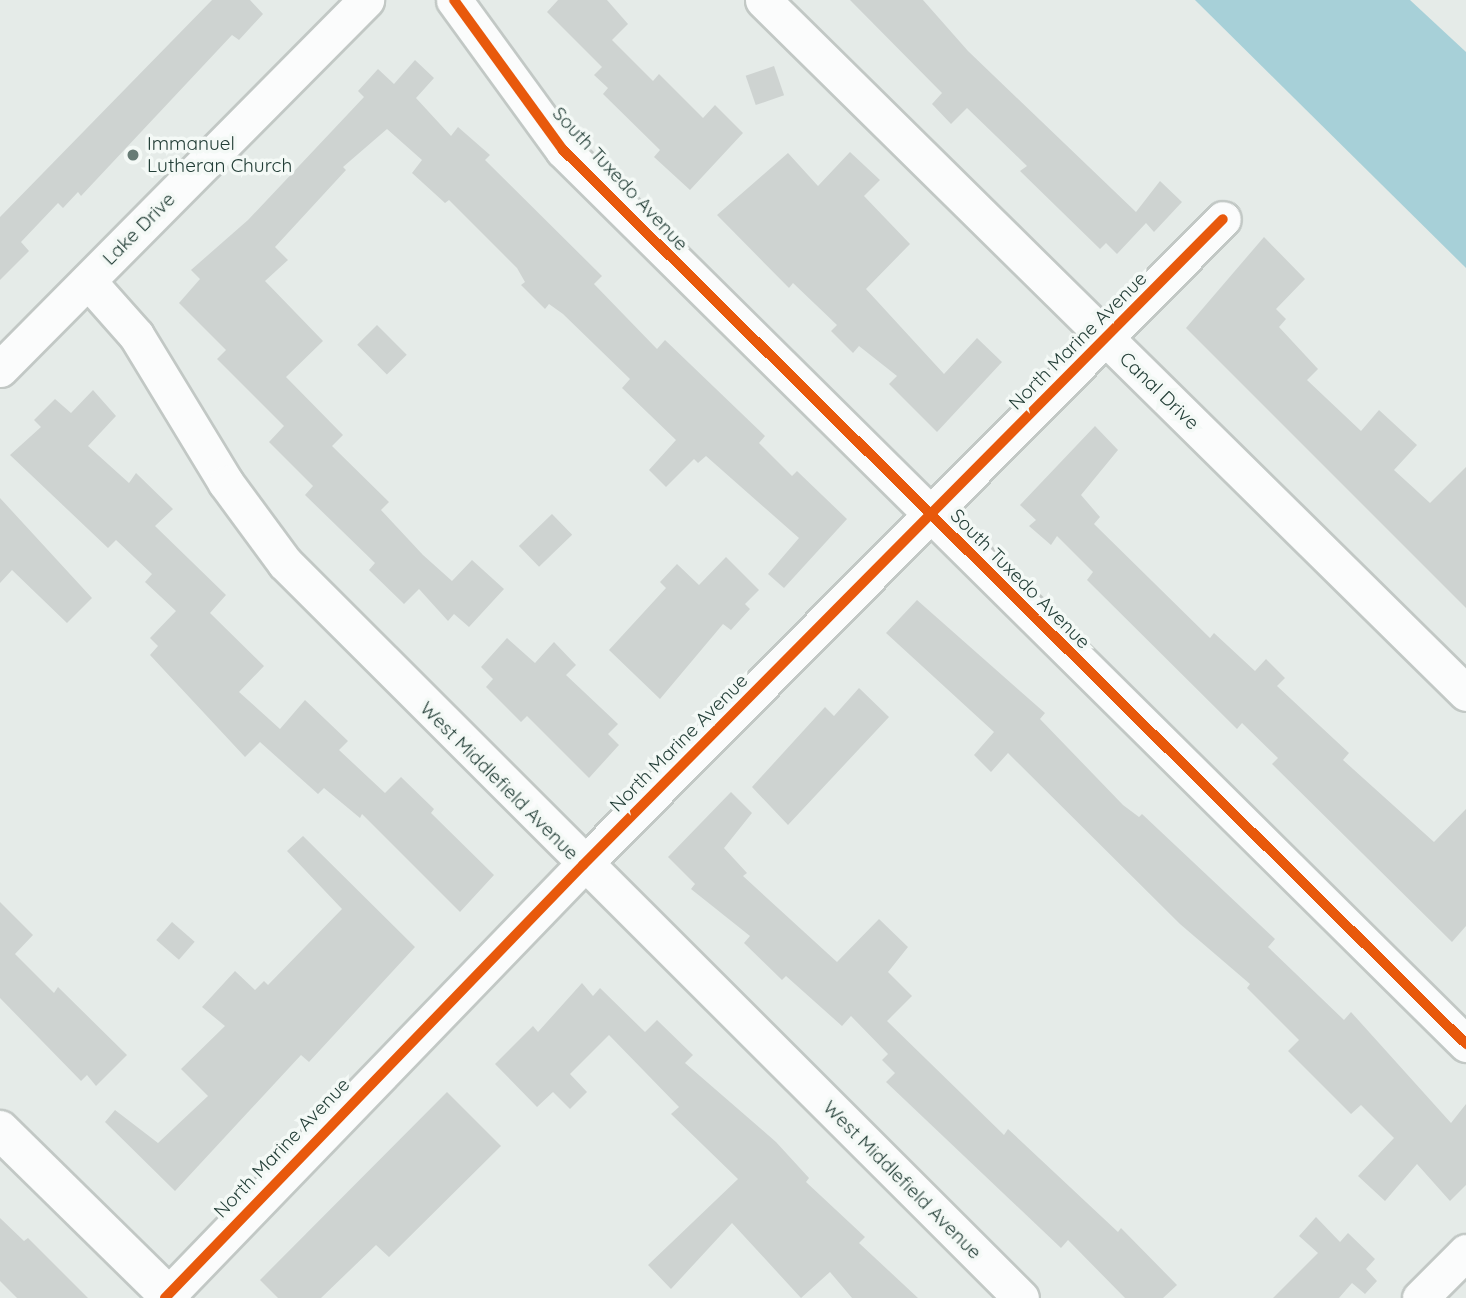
<!DOCTYPE html>
<style>
body{margin:0}
#map{position:relative;width:1466px;height:1298px;overflow:hidden;background:#e5ebe8;font-family:Quicksand,sans-serif}
div>[style]{position:absolute}
.water>*{inset:0;background:#a7d0d8}
.building>*{inset:0;background:#ced3d1;transform-origin:0 0}
.roads{filter:drop-shadow(2px 0 #c2c8c5) drop-shadow(-2px 0 #c2c8c5) drop-shadow(0 2px #c2c8c5) drop-shadow(0 -2px #c2c8c5)}
.minor>*{height:35px;margin:-17.5px;padding:0 17.5px;transform-origin:17.5px;border-radius:17.5px;background:#fbfcfc}
.tertiary>*{height:38px;margin:-19px;padding:0 19px;transform-origin:19px;border-radius:19px;background:#fbfcfc}
.cycleway>*{height:10px;margin:-5px;padding:0 5px;transform-origin:5px;border-radius:5px;background:#e8590c}
.dots>*{width:19px;height:19px;translate:-50% -50%;box-sizing:border-box;border:4px solid #f4f9f6;border-radius:50%}
span{translate:-50% -50%;white-space:nowrap;text-align:center;line-height:1.15;-webkit-text-stroke:7px #f4f9f6;paint-order:stroke}
.poi-label{font-size:19px;color:#233e37}
.left{translate:0 -50%;text-align:left}
.street-label{font-size:19px;color:#233e37}
</style>
<div id="map">
<div class="water">
<i style="clip-path:polygon(1195px 0,1410px 0,1466px 52px,1466px 268px)"></i>
</div>
<div class="building">
<i style="clip-path:polygon(212px 0,250px 0,263px 14px,239px 40px,232px 35px,81px 196px,78px 192px,63px 208px,58px 203px,21px 242px,29px 251px,0 280px,0 217px)"></i>
<i style="clip-path:polygon(558px 0,607px 0,628px 24px,612px 40px,653px 81px,659px 74px,703px 118px,715px 105px,743px 133px,690px 190px,654px 157px,660px 150px,603px 94px,608px 88px,594px 75px,602px 67px,547px 12px)"></i>
<i style="clip-path:polygon(850px 0,923px 0,968px 51px,1136px 212px,1160px 181px,1182px 202px,1154px 232px,1146px 223px,1117px 254px,1106px 243px,1100px 249px,1020px 171px,1027px 166px,967px 108px,951px 124px,932px 104px,942px 93px)"></i>
<i style="clip-path:polygon(415px 60px,434px 78px,416px 98px,451px 136px,458px 127px,490px 155px,485px 160px,602px 276px,594px 284px,657px 349px,665px 340px,765px 436px,759px 443px,792px 476px,797px 471px,847px 519px,784px 588px,768px 574px,799px 538px,706px 456px,698px 463px,694px 459px,666px 487px,649px 470px,676px 440px,622px 388px,630px 379px,563px 314px,549px 304px,545px 309px,521px 285px,525px 282px,517px 268px,449px 200px,445px 203px,412px 173px,422px 160px,387px 129px,343px 167px,346px 170px,275px 247px,288px 260px,265px 281px,323px 341px,286px 377px,343px 435px,332px 446px,389px 502px,381px 510px,423px 555px,452px 581px,472px 560px,504px 589px,469px 627px,454px 614px,448px 621px,419px 589px,404px 604px,369px 570px,375px 563px,305px 495px,313px 486px,269px 442px,284px 426px,217px 359px,226px 350px,179px 303px,200px 279px,191px 270px,248px 220px,364px 97px,358px 91px,378px 69px,394px 84px)"></i>
<i style="left:774px;top:66px;width:31px;height:30px;rotate:71deg"></i>
<i style="clip-path:polygon(850px 152px,880px 180px,864px 196px,910px 244px,866px 289px,944px 374px,977px 338px,1002px 362px,937px 432px,889px 384px,897px 376px,859px 346px,853px 353px,831px 331px,837px 325px,793px 283px,789px 288px,717px 215px,788px 153px,818px 186px)"></i>
<i style="clip-path:polygon(1264px 237px,1305px 279px,1276px 309px,1286px 319px,1279px 327px,1318px 369px,1307px 380px,1361px 431px,1379px 410px,1417px 445px,1394px 470px,1430px 503px,1466px 467px,1466px 608px,1186px 328px)"></i>
<i style="left:377px;top:325px;width:42px;height:28px;rotate:45deg"></i>
<i style="clip-path:polygon(93px 390px,116px 416px,88px 446px,129px 483px,136px 473px,173px 509px,155px 526px,226px 595px,210px 613px,264px 666px,239px 692px,280px 729px,305px 700px,348px 741px,339px 750px,385px 793px,401px 777px,434px 809px,431px 813px,494px 875px,460px 912px,362px 814px,360px 818px,324px 788px,318px 794px,260px 742px,245px 757px,150px 655px,158px 646px,150px 638px,176px 611px,145px 582px,152px 574px,116px 540px,108px 548px,10px 455px,41px 427px,34px 420px,55px 399px,71px 413px)"></i>
<i style="clip-path:polygon(1095px 426px,1118px 450px,1081px 495px,1100px 517px,1094px 524px,1210px 638px,1214px 633px,1255px 671px,1266px 659px,1285px 678px,1277px 686px,1349px 753px,1343px 760px,1434px 842px,1466px 809px,1466px 926px,1452px 942px,1272px 764px,1278px 758px,1242px 723px,1237px 729px,1087px 580px,1093px 572px,1057px 536px,1051px 545px,1029px 526px,1036px 520px,1020px 505px)"></i>
<i style="clip-path:polygon(0 498px,92px 598px,67px 623px,12px 570px,0 583px)"></i>
<i style="left:552px;top:514px;width:29px;height:46px;rotate:46deg"></i>
<i style="clip-path:polygon(726px 557px,759px 590px,745px 604px,750px 609px,731px 630px,723px 624px,660px 699px,609px 650px,666px 588px,660px 582px,677px 564px,699px 585px)"></i>
<i style="clip-path:polygon(917px 600px,1045px 713px,1040px 719px,1123px 805px,1139px 817px,1142px 814px,1275px 939px,1268px 947px,1344px 1020px,1351px 1012px,1451px 1123px,1466px 1104px,1466px 1185px,1450px 1201px,1417px 1164px,1385px 1201px,1358px 1176px,1394px 1138px,1361px 1105px,1351px 1114px,1288px 1051px,1299px 1040px,1247px 988px,1250px 984px,1180px 924px,1008px 753px,991px 772px,974px 755px,994px 732px,886px 633px)"></i>
<i style="clip-path:polygon(507px 638px,535px 663px,554px 642px,576px 665px,566px 675px,618px 724px,608px 734px,619px 745px,589px 778px,527px 716px,521px 722px,486px 687px,493px 679px,481px 667px)"></i>
<i style="clip-path:polygon(859px 688px,889px 717px,788px 825px,752px 787px,825px 707px,834px 716px)"></i>
<i style="clip-path:polygon(731px 792px,752px 813px,724px 848px,747px 873px,743px 876px,837px 962px,879px 919px,908px 947px,888px 972px,912px 996px,887px 1021px,1004px 1135px,1008px 1129px,1118px 1232px,1121px 1228px,1177px 1285px,1163px 1298px,1125px 1298px,1068px 1240px,1061px 1248px,886px 1082px,895px 1073px,882px 1060px,888px 1054px,851px 1016px,842px 1026px,786px 976px,782px 980px,744px 943px,750px 936px,691px 889px,695px 884px,668px 857px)"></i>
<i style="clip-path:polygon(303px 836px,415px 947px,309px 1062px,301px 1055px,175px 1191px,105px 1122px,115px 1110px,158px 1143px,208px 1096px,181px 1069px,225px 1026px,202px 1007px,235px 971px,255px 990px,264px 981px,268px 985px,342px 909px,287px 851px)"></i>
<i style="clip-path:polygon(0 902px,33px 935px,15px 954px,54px 993px,58px 987px,127px 1055px,96px 1086px,87px 1075px,81px 1081px,0 998px)"></i>
<i style="left:172px;top:922px;width:30px;height:24px;rotate:41deg"></i>
<i style="clip-path:polygon(582px 983px,593px 996px,600px 988px,645px 1032px,657px 1020px,693px 1055px,685px 1063px,776px 1142px,809px 1178px,806px 1182px,865px 1237px,859px 1243px,918px 1298px,852px 1298px,830px 1272px,801px 1298px,732px 1223px,671px 1289px,648px 1265px,738px 1179px,671px 1114px,679px 1107px,609px 1035px,570px 1074px,587px 1092px,570px 1109px,553px 1092px,537px 1107px,495px 1064px,533px 1026px,538px 1032px)"></i>
<i style="clip-path:polygon(447px 1092px,501px 1146px,389px 1257px,376px 1245px,321px 1298px,278px 1298px,260px 1280px)"></i>
<i style="clip-path:polygon(1316px 1217px,1340px 1242px,1348px 1233px,1375px 1259px,1366px 1269px,1377px 1281px,1365px 1294px,1352px 1283px,1339px 1298px,1273px 1298px,1318px 1253px,1299px 1236px)"></i>
<i style="clip-path:polygon(0 1218px,24px 1241px,28px 1238px,88px 1298px,17px 1298px,0 1281px)"></i>
</div>
<div class="roads">
<div class="minor">
<i style="left:454px;top:0;width:185px;rotate:54deg"></i>
<i style="left:563px;top:150px;width:1271px;rotate:44.71deg"></i>
<i style="left:763px;top:0;width:987px;rotate:44.59deg"></i>
<i style="left:88px;top:281px;width:72px;rotate:48.4deg"></i>
<i style="left:136px;top:335px;width:173px;rotate:58.7deg"></i>
<i style="left:226px;top:483px;width:99px;rotate:53.6deg"></i>
<i style="left:285px;top:563px;width:1040px;rotate:44.96deg"></i>
<i style="left:0;top:369px;width:520px;rotate:-45.23deg"></i>
<i style="left:165px;top:1298px;width:602px;rotate:-46.01deg"></i>
<i style="left:583px;top:865px;width:909px;rotate:-45.27deg"></i>
<i style="left:1420px;top:1298px;width:65px;rotate:-45deg"></i>
</div>
<div class="tertiary">
<i style="left:0;top:1130px;width:240px;rotate:44.5deg"></i>
</div>
</div>
<div class="cycleway">
<i style="left:454px;top:0;width:185px;rotate:54deg"></i>
<i style="left:563px;top:150px;width:1271px;rotate:44.71deg"></i>
<i style="left:165px;top:1298px;width:602px;rotate:-46.01deg"></i>
<i style="left:583px;top:865px;width:909px;rotate:-45.27deg"></i>
</div>
<div class="dots">
<i style="left:133px;top:155px;background:#677b75"></i>
</div>
<div class="poi-label">
<span class="left" style="left:147px;top:155px">Immanuel<br>Lutheran Church</span>
</div>
<div class="street-label">
<span style="left:620px;top:179px;rotate:47deg">South Tuxedo Avenue</span>
<span style="left:139px;top:229px;rotate:-45deg">Lake Drive</span>
<span style="left:1078px;top:341px;rotate:-45deg">North Marine Avenue</span>
<span style="left:1159px;top:391px;rotate:44deg">Canal Drive</span>
<span style="left:1020px;top:579px;rotate:45deg">South Tuxedo Avenue</span>
<span style="left:679px;top:743px;rotate:-45deg">North Marine Avenue</span>
<span style="left:499px;top:781px;rotate:45deg">West Middlefield Avenue</span>
<span style="left:282px;top:1148px;rotate:-46deg">North Marine Avenue</span>
<span style="left:902px;top:1180px;rotate:45deg">West Middlefield Avenue</span>
</div>
</div>
